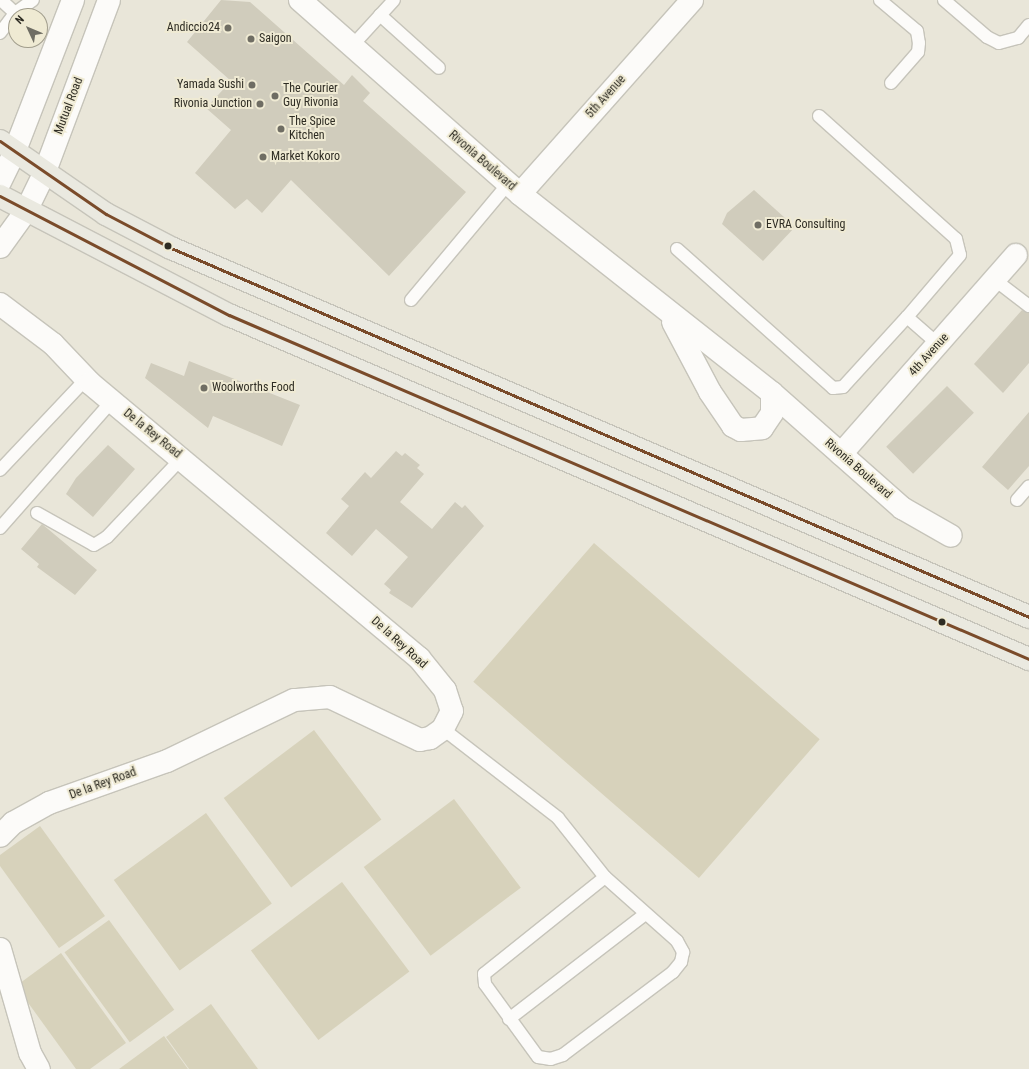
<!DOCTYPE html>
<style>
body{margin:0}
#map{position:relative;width:1029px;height:1069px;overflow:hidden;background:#e9e6d9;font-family:"Roboto Condensed",sans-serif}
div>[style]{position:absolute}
.green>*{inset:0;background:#d7d2bb;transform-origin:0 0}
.building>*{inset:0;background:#d0ccbc;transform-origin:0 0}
.roads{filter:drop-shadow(1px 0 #c6c4ba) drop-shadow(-1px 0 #c6c4ba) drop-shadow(0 1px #c6c4ba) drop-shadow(0 -1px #c6c4ba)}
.lane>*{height:12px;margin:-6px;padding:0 6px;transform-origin:6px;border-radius:6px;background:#fcfbf9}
.street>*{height:22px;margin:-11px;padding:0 11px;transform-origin:11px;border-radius:11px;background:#fcfbf9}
.secondary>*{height:22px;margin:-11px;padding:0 11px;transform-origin:11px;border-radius:11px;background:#fcfbf9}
.primary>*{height:22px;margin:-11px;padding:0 11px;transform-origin:11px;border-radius:11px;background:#eae9e0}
.bus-1>*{height:3px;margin:-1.5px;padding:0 1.5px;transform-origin:1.5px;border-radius:1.5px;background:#7a4b2a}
.dots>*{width:11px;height:11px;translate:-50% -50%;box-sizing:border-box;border:2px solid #efead3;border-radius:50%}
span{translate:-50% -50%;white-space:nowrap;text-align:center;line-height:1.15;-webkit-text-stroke:4px #efead3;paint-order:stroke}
.poi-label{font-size:12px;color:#2e2c23}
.right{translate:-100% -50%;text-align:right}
.left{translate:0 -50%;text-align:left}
.street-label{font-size:12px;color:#2e2c23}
.north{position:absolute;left:8px;top:8px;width:40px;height:40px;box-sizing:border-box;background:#efead3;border:1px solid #a29e8d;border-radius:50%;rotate:314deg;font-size:11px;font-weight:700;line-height:16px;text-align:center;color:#2e2c23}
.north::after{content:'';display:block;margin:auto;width:14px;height:18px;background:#6f6d63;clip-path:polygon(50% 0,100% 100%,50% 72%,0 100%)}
</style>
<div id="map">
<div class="green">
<i style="left:594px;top:543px;width:299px;height:184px;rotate:41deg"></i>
<i style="left:314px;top:730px;width:112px;height:113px;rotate:53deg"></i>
<i style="left:454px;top:799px;width:111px;height:113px;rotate:53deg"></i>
<i style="left:206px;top:813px;width:112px;height:114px;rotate:54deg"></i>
<i style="clip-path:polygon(40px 826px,105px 916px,59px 948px,0 866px,0 855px)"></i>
<i style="left:342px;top:882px;width:112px;height:114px;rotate:53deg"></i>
<i style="left:109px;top:920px;width:111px;height:55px;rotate:54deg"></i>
<i style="clip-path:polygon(61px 953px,126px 1043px,90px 1069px,76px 1069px,16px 986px)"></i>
<i style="clip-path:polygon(211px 1004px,258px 1069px,189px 1069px,166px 1037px)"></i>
<i style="clip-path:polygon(164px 1036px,188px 1069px,119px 1069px)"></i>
</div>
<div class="building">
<i style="clip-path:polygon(221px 0,250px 2px,344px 85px,352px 75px,370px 93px,363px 101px,466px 192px,389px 276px,291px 180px,262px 213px,247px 199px,235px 209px,195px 173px,231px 130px,206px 108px,231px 81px,187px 42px)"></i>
<i style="clip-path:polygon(754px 190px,795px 227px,763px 261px,722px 224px,727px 213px)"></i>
<i style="clip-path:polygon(1022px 310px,1029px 313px,1029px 363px,1003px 393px,974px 364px)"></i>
<i style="clip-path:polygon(189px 361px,300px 405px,282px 446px,213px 416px,208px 428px,145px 378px,151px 363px,184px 376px)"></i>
<i style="left:947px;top:386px;width:38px;height:86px;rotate:45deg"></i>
<i style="clip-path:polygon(1029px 412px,1029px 466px,1008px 490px,982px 467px)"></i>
<i style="clip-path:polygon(108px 445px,135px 469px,93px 517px,66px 494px,76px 478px)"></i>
<i style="clip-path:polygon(396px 451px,402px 456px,405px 453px,420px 465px,417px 468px,424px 474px,400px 502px,432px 529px,455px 502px,462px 508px,465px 505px,484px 526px,412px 608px,389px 593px,391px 590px,384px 584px,408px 557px,376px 529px,352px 556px,326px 533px,349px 506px,341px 499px,365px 472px,371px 478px)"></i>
<i style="clip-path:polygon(42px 524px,97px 570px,75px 595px,37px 567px,39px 564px,21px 549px)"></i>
</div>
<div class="roads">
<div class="lane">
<i style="left:1px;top:0;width:19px;rotate:43deg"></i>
<i style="left:15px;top:13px;width:22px;rotate:-36deg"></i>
<i style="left:880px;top:0;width:48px;rotate:40deg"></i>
<i style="left:917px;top:31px;width:12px;rotate:81deg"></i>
<i style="left:919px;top:43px;width:9px;rotate:96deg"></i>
<i style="left:918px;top:52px;width:41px;rotate:131.1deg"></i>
<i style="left:944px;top:0;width:57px;rotate:40.7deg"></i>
<i style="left:987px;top:37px;width:13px;rotate:27deg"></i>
<i style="left:999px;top:43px;width:20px;rotate:-15deg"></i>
<i style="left:1018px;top:38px;width:17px;rotate:-50deg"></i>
<i style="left:380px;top:15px;width:79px;rotate:41.9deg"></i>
<i style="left:0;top:33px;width:25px;rotate:-53deg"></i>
<i style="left:352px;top:46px;width:62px;rotate:-47.6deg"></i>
<i style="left:819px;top:116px;width:184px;rotate:41.9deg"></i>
<i style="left:956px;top:239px;width:16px;rotate:76deg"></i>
<i style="left:960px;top:255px;width:82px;rotate:130.5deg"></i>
<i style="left:907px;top:317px;width:41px;rotate:41.1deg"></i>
<i style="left:677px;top:249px;width:209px;rotate:41.7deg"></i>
<i style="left:833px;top:388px;width:10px;rotate:-6deg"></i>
<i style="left:843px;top:387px;width:95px;rotate:-47.6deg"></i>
<i style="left:995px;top:280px;width:43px;rotate:37.4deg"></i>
<i style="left:411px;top:300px;width:151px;rotate:-50.1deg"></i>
<i style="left:0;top:470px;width:125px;rotate:-46.6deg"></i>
<i style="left:1017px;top:500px;width:18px;rotate:-49deg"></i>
<i style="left:37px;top:513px;width:65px;rotate:29.3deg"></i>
<i style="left:94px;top:545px;width:15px;rotate:-32deg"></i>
<i style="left:107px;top:537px;width:109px;rotate:-46.5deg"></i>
<i style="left:0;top:528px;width:169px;rotate:-48.6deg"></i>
<i style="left:443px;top:729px;width:145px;rotate:37.7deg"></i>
<i style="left:558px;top:818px;width:75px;rotate:51.5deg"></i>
<i style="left:605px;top:877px;width:96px;rotate:41.6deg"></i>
<i style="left:677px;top:941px;width:13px;rotate:61deg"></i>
<i style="left:683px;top:952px;width:10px;rotate:101deg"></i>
<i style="left:681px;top:962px;width:13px;rotate:129deg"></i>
<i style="left:673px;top:972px;width:138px;rotate:143deg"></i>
<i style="left:563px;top:1055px;width:13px;rotate:162deg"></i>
<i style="left:551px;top:1059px;width:13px;rotate:-171deg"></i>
<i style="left:538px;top:1057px;width:90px;rotate:-126deg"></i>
<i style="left:485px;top:984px;width:10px;rotate:-96deg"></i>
<i style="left:484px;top:974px;width:155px;rotate:-38.7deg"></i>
<i style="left:509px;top:1019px;width:170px;rotate:-37.6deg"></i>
</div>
<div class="street">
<i style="left:300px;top:0;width:293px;rotate:41.4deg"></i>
<i style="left:520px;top:194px;width:321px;rotate:38.3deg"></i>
<i style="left:772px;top:393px;width:174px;rotate:41.5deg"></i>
<i style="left:902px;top:508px;width:56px;rotate:29.7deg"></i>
<i style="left:14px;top:153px;width:164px;rotate:-68.9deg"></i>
<i style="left:44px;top:174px;width:186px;rotate:-69.5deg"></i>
<i style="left:520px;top:194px;width:259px;rotate:-48.4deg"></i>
<i style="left:0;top:304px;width:66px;rotate:37deg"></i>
<i style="left:53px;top:344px;width:54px;rotate:46.5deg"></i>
<i style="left:90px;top:383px;width:429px;rotate:39.9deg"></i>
<i style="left:419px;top:658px;width:41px;rotate:50.9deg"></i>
<i style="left:445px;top:690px;width:22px;rotate:72deg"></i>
<i style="left:452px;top:711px;width:20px;rotate:117deg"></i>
<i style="left:443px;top:729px;width:16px;rotate:145deg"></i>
<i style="left:430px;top:738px;width:10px;rotate:169deg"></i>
<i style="left:420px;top:740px;width:100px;rotate:-154.5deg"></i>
<i style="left:330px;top:697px;width:36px;rotate:175deg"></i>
<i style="left:294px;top:700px;width:141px;rotate:154.3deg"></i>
<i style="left:167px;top:761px;width:125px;rotate:160.4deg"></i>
<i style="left:49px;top:803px;width:41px;rotate:150.9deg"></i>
<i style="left:13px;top:823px;width:18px;rotate:135deg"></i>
<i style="left:673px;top:322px;width:79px;rotate:62.1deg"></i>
<i style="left:710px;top:392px;width:41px;rotate:55.9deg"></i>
<i style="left:733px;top:426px;width:9px;rotate:27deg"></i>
<i style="left:741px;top:430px;width:21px;rotate:-5deg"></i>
<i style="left:762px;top:428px;width:18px;rotate:-56deg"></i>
<i style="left:772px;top:413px;width:20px;rotate:-90deg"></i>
<i style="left:841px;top:454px;width:265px;rotate:-48.7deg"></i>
<i style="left:0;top:949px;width:108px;rotate:73.9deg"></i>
<i style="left:30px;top:1053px;width:18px;rotate:61deg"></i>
</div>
<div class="secondary">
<i style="left:0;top:182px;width:32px;rotate:-64deg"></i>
<i style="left:0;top:247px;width:44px;rotate:-54.2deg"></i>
<i style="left:26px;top:211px;width:41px;rotate:-64.1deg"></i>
</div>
<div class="primary">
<i style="left:0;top:141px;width:129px;rotate:34.6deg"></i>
<i style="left:106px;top:214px;width:73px;rotate:27.6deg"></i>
<i style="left:171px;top:248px;width:934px;rotate:23.27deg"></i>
<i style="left:0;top:196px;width:258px;rotate:27.5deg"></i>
<i style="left:229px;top:315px;width:871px;rotate:23.27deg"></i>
</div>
</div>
<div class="bus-1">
<i style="left:0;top:141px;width:129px;rotate:34.6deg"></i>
<i style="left:106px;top:214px;width:73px;rotate:27.6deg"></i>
<i style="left:171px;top:248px;width:934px;rotate:23.27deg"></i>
<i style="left:0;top:196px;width:258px;rotate:27.5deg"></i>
<i style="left:229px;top:315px;width:871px;rotate:23.27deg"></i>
</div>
<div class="dots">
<i style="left:228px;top:28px;background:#6f6d63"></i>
<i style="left:251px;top:39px;background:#6f6d63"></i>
<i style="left:252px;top:85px;background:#6f6d63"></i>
<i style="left:275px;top:96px;background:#6f6d63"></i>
<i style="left:260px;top:104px;background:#6f6d63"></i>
<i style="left:281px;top:129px;background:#6f6d63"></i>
<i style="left:263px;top:157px;background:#6f6d63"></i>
<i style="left:758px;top:225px;background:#6f6d63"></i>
<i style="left:168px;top:246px;background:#2e2c23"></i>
<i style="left:204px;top:388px;background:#6f6d63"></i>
<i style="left:942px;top:622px;background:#2e2c23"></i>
</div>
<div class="poi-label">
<span class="right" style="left:220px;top:28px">Andiccio24</span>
<span class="left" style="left:259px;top:39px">Saigon</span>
<span class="right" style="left:244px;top:85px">Yamada Sushi</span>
<span class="left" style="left:283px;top:96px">The Courier<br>Guy Rivonia</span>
<span class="right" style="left:252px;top:104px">Rivonia Junction</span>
<span class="left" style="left:289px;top:129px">The Spice<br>Kitchen</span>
<span class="left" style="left:271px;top:157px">Market Kokoro</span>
<span class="left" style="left:766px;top:225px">EVRA Consulting</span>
<span class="left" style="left:212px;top:388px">Woolworths Food</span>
</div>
<div class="street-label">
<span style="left:606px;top:97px;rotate:-48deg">5th Avenue</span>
<span style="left:69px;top:106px;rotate:-69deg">Mutual Road</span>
<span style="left:482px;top:161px;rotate:41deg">Rivonia Boulevard</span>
<span style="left:929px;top:355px;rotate:-48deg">4th Avenue</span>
<span style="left:152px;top:434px;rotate:39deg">De la Rey Road</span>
<span style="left:858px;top:469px;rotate:41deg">Rivonia Boulevard</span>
<span style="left:399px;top:643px;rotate:42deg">De la Rey Road</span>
<span style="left:103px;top:784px;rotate:-20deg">De la Rey Road</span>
</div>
<div class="north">N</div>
</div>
